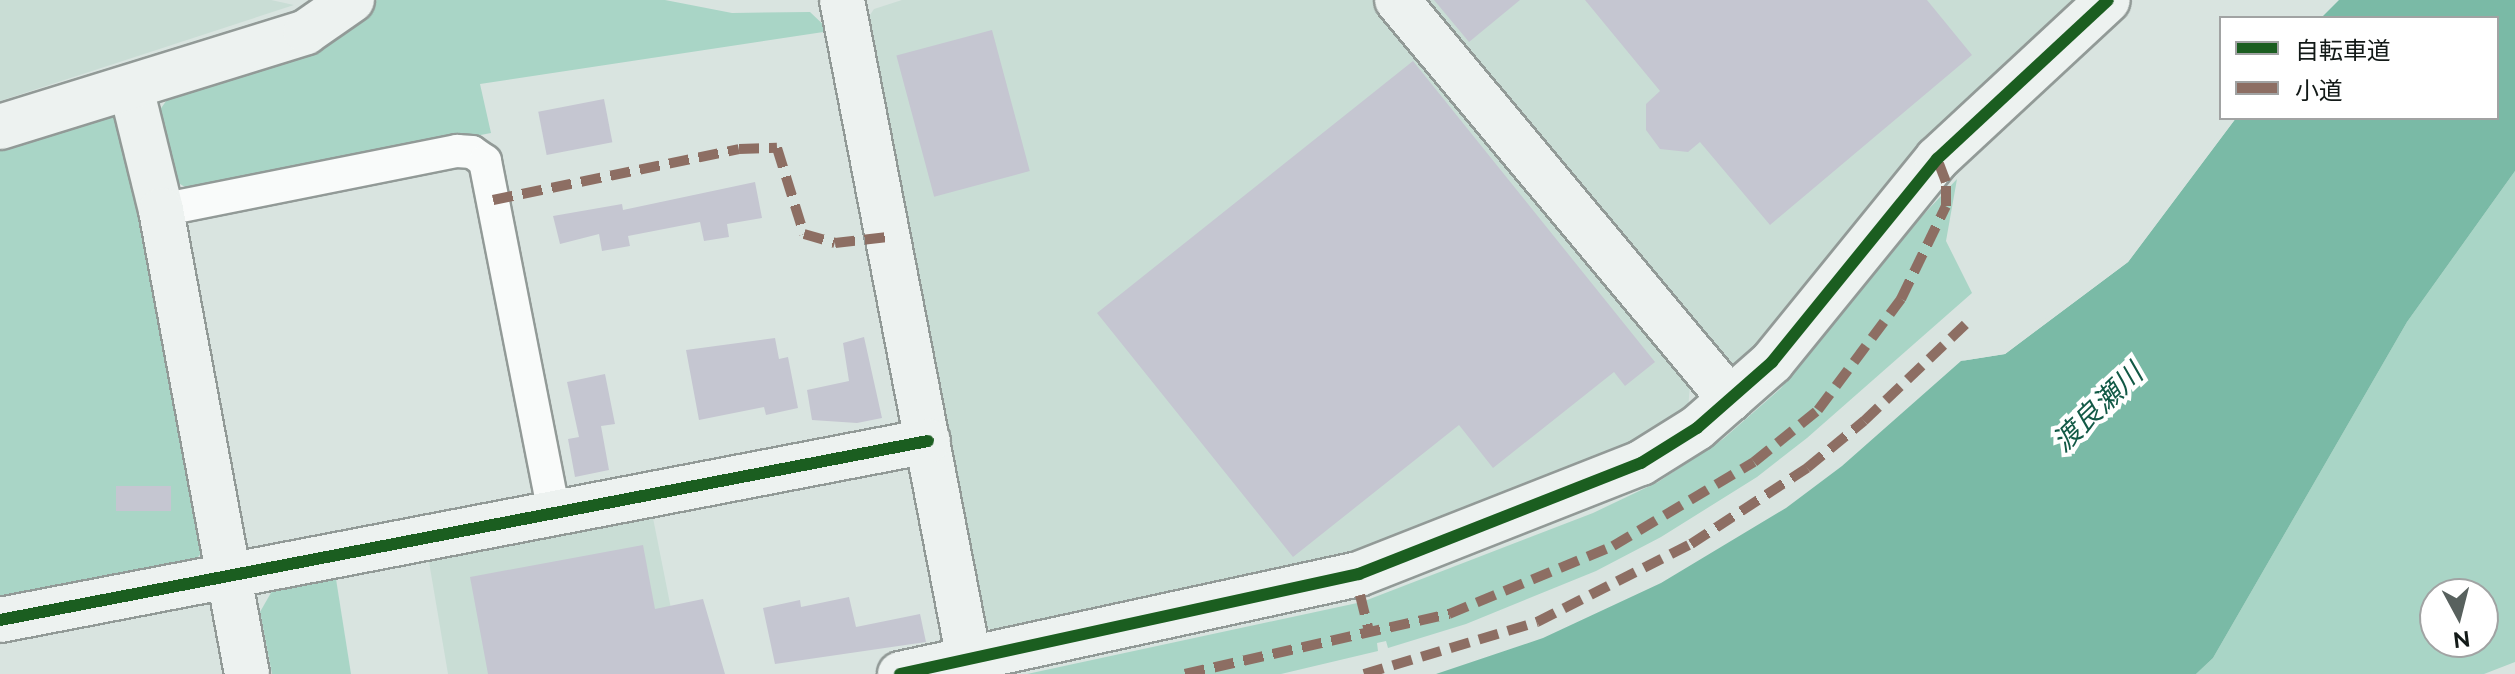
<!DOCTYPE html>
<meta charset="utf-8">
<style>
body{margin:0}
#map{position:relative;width:2515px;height:674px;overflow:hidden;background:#d9e4e0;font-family:Raleway,"Noto Sans JP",sans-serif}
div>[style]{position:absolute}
.built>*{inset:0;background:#c9ddd5}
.green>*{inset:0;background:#a9d5c6}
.water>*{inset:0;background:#7abaa6}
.pier>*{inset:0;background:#d9e4e0}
.building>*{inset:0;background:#c5c6d1;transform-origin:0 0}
.roads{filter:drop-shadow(2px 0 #929a97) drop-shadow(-2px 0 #929a97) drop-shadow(0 2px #929a97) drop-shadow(0 -2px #929a97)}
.street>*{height:32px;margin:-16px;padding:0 16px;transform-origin:16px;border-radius:16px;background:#f9fbfa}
.secondary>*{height:44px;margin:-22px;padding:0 22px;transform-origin:22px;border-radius:22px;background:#edf2f0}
.quiet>*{height:10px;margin-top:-5px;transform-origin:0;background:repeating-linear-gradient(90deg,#8d6e63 0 20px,transparent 0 30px)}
.cycleway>*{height:12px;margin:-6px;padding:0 6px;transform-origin:6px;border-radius:6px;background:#1b5e20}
span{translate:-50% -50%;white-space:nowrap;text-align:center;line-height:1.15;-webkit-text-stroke:8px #fff;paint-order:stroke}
.water-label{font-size:28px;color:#125946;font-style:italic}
.legend{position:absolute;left:2219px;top:16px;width:280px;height:104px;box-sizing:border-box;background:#fff;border:2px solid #a1a3a3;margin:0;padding:10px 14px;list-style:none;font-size:24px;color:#131a18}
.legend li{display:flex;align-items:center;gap:16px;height:40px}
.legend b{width:40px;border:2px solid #a1a3a3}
.north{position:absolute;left:2419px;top:578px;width:80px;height:80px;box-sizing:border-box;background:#fff;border:2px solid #a1a3a3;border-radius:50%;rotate:173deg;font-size:22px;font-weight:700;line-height:32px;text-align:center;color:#131a18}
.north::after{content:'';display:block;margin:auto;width:28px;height:36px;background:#58615e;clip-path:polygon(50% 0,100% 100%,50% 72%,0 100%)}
</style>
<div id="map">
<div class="built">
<i style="clip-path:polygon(0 0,271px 0,294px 5px,0 101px)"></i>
<i style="clip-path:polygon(902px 0,1374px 0,1690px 385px,1688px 410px,1619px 452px,1323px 564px,997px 635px,979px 620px,864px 24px,874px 9px)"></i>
<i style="clip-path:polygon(1416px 0,2082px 0,1740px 365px,1718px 363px)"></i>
<i style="clip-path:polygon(652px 513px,684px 674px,448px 674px,428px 556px)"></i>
</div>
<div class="green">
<i style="clip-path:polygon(377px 0,665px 0,732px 13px,810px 12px,830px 31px,480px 84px,491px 133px,190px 190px,170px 178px,157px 114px,171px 94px,363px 14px)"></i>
<i style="clip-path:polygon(104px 113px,125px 123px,206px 546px,193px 564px,0 602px,0 146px)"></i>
<i style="clip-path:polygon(evenodd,2515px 171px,2515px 662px,2484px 674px,2196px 674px,2213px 658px,2407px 322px,2515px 171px,2435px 594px,2483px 594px,2483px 642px,2435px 642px,2435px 594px)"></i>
<i style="clip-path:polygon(1957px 179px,1946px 241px,1972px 293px,1807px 438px,1757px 477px,1661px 537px,1596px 571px,1466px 624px,1388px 648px,1386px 641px,1377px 643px,1378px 651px,1281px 674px,1027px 674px,1362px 602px,1593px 513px,1658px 482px,1723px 439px,1781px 388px,1893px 247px)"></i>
<i style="clip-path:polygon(336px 579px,351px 674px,272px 674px,260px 612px,272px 591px)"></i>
</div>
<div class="water">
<i style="clip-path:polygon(2339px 0,2515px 0,2515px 171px,2407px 322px,2213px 658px,2196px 674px,1436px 674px,1543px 638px,1661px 583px,1786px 508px,1842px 466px,1961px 361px,2005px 354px,2128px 262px,2236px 118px,2497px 118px,2497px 18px,2321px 18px)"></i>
</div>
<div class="pier">
<i style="clip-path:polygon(2230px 118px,2236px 118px,2128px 262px,2005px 354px,1961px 361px,2004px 350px,2125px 259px)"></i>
</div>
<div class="building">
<i style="clip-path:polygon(1434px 0,1520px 0,1469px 42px)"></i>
<i style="clip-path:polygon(1585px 0,1927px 0,1972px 55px,1770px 225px,1700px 142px,1688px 152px,1660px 149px,1646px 130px,1646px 104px,1660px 91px)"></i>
<i style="left:992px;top:30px;width:146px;height:99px;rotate:75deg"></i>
<i style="clip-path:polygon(1413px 61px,1655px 362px,1625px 386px,1614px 372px,1493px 468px,1459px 425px,1293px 557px,1097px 313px)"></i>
<i style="left:604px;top:99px;width:44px;height:67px;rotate:79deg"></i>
<i style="clip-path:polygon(755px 182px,762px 218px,727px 224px,729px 237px,704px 241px,700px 222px,628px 236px,630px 246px,602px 251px,599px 234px,560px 244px,553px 216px,622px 204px,623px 210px)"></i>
<i style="clip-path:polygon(864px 337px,882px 418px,857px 423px,812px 420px,807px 390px,849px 381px,843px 343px)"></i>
<i style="clip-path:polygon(775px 338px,779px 359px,788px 357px,798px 408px,766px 415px,764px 407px,699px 420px,686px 350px)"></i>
<i style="clip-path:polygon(605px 374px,615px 424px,601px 426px,609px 470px,575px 477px,568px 439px,579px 437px,567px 382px)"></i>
<i style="left:171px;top:486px;width:25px;height:55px;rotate:90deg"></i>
<i style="clip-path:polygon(643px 545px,655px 609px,703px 599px,725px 674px,488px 674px,470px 577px)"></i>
<i style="clip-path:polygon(849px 597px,856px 627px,920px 614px,926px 642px,775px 664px,763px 608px,800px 600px,801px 607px)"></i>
</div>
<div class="roads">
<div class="street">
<i style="left:161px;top:210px;width:302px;rotate:-11.3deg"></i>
<i style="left:457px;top:151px;width:15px;rotate:4deg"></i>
<i style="left:472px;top:152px;width:16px;rotate:35deg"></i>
<i style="left:485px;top:161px;width:360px;rotate:78.9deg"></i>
</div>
<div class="secondary">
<i style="left:842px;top:0;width:671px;rotate:79.09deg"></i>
<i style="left:1397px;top:0;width:520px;rotate:50.15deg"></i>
<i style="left:131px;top:88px;width:126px;rotate:76.2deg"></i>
<i style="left:161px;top:210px;width:472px;rotate:79.5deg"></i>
<i style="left:0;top:127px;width:320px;rotate:-17.2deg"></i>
<i style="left:306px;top:32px;width:56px;rotate:-34.8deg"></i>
<i style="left:0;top:620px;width:945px;rotate:-10.92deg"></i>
<i style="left:900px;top:674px;width:470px;rotate:-12.3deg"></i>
<i style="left:1359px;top:574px;width:303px;rotate:-21.5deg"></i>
<i style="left:1641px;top:463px;width:66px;rotate:-32deg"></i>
<i style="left:1697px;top:428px;width:100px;rotate:-41.3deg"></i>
<i style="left:1772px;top:362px;width:262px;rotate:-50.9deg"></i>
<i style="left:1937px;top:159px;width:233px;rotate:-42.9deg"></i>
</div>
</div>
<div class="quiet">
<i style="left:493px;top:200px;width:251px;rotate:-11.7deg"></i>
<i style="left:739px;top:149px;width:38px;rotate:-2deg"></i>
<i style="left:777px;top:148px;width:90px;rotate:72.6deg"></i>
<i style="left:804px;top:234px;width:32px;rotate:16deg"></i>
<i style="left:835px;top:243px;width:53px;rotate:-6.5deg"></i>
<i style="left:1360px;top:595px;width:41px;rotate:76deg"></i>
<i style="left:1185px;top:674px;width:271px;rotate:-12.8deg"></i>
<i style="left:1449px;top:614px;width:178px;rotate:-22.5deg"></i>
<i style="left:1613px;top:546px;width:164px;rotate:-30.8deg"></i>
<i style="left:1754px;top:462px;width:82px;rotate:-39.1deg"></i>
<i style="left:1818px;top:410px;width:139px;rotate:-53.2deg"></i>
<i style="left:1901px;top:299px;width:103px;rotate:-64.2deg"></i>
<i style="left:1946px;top:206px;width:24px;rotate:-90deg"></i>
<i style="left:1946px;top:182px;width:25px;rotate:-111deg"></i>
<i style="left:1364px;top:674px;width:181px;rotate:-16.7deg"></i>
<i style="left:1537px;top:622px;width:173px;rotate:-26.9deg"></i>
<i style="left:1691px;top:544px;width:139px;rotate:-33.2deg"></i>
<i style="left:1807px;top:468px;width:74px;rotate:-39.5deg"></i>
<i style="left:1864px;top:421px;width:148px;rotate:-43.6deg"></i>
</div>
<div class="cycleway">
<i style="left:0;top:620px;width:945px;rotate:-10.92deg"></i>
<i style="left:900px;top:674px;width:470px;rotate:-12.3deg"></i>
<i style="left:1359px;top:574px;width:303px;rotate:-21.5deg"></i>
<i style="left:1641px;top:463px;width:66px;rotate:-32deg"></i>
<i style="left:1697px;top:428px;width:100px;rotate:-41.3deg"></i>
<i style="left:1772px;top:362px;width:262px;rotate:-50.9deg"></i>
<i style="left:1937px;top:159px;width:233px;rotate:-42.9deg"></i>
</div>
<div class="water-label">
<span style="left:2098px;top:408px;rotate:-44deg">渡良瀬川</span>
</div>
<ul class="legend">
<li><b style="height:10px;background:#1b5e20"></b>自転車道</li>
<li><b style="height:10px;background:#8d6e63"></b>小道</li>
</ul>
<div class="north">N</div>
</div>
